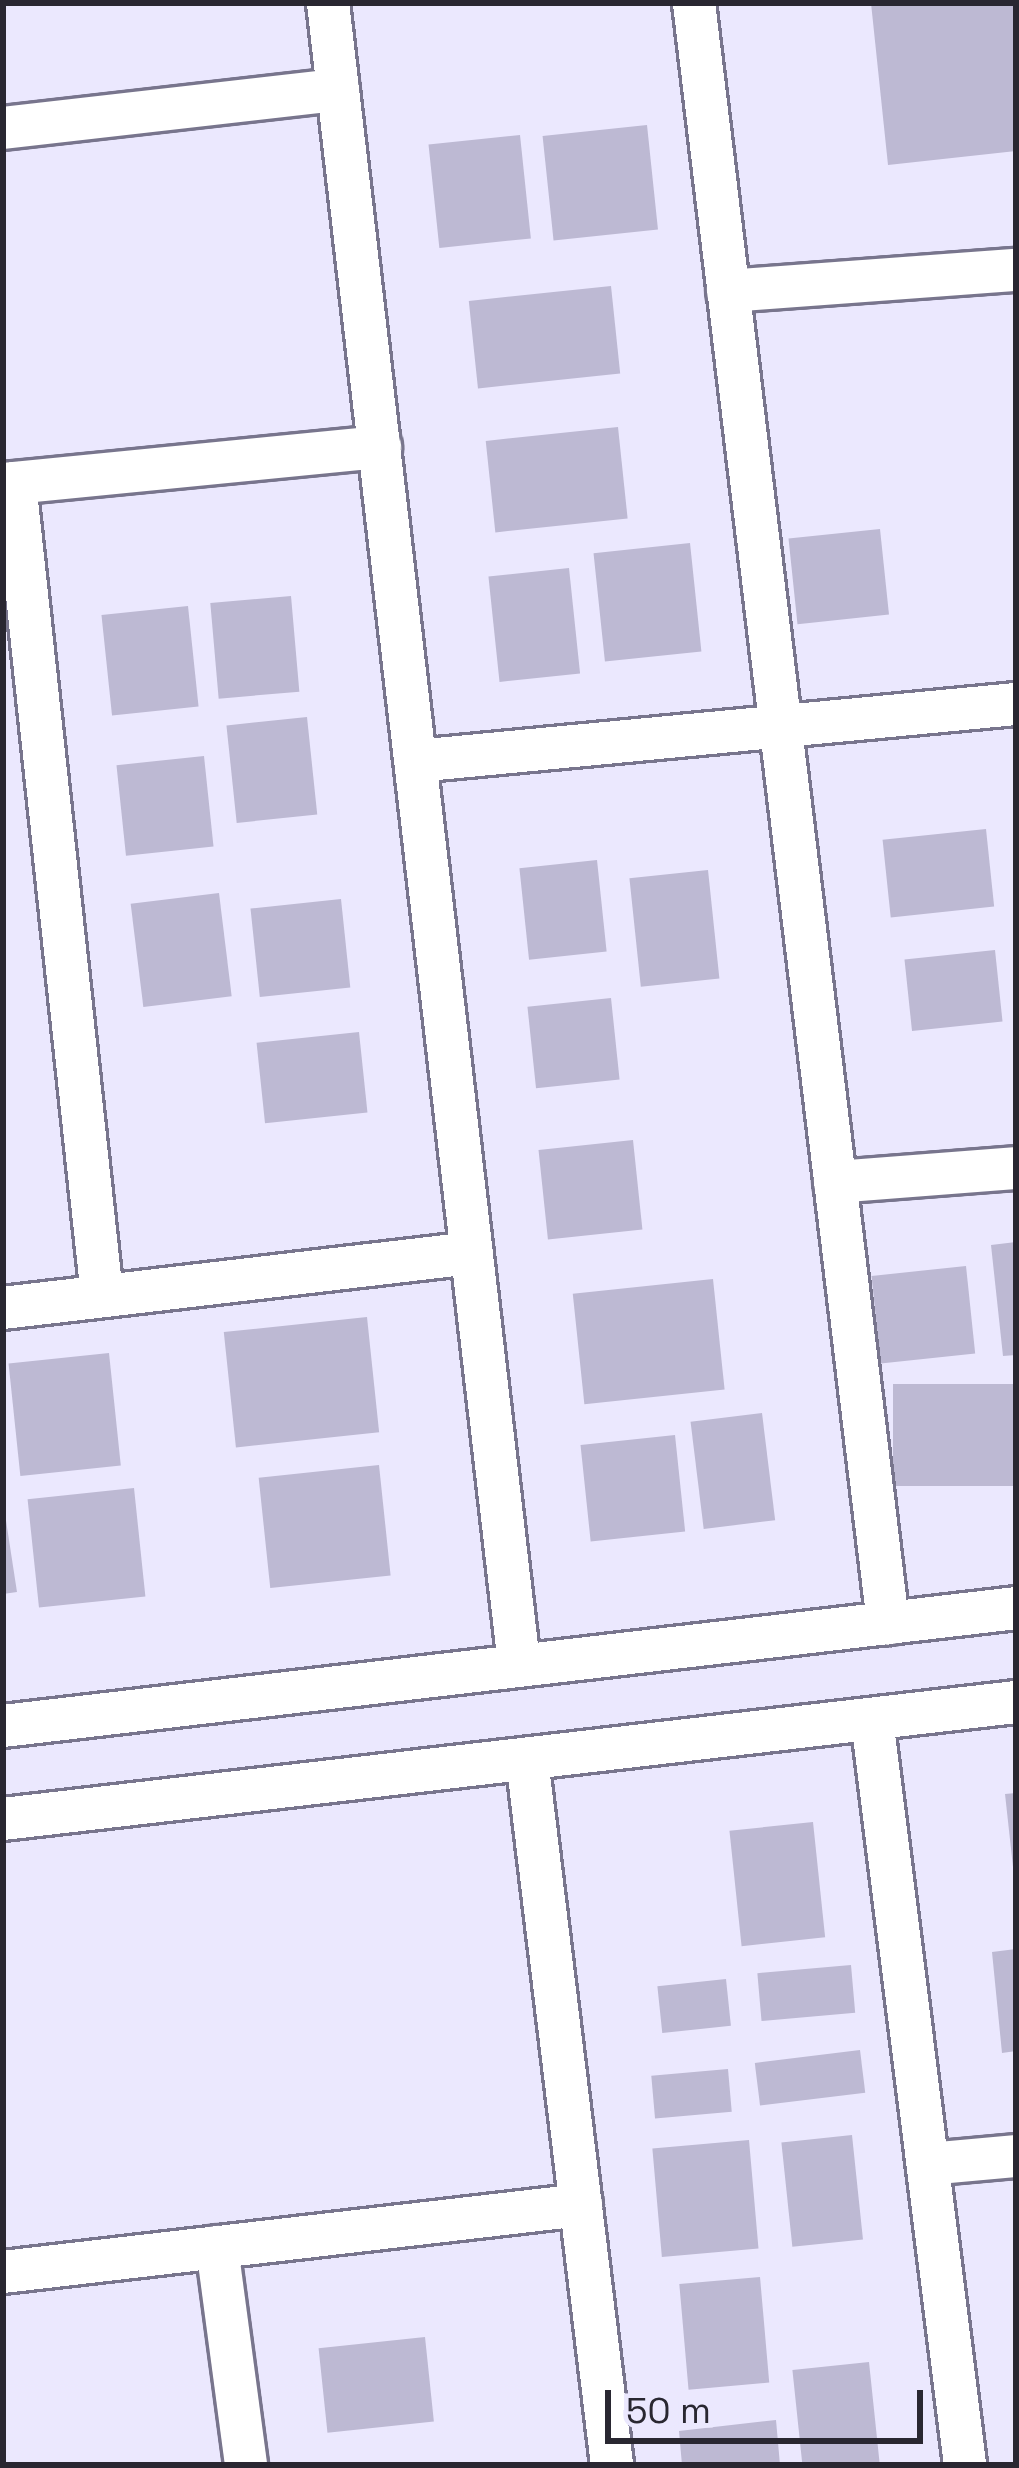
<!DOCTYPE html>
<style>
body{margin:0}
#map{position:relative;width:1019px;height:2468px;overflow:hidden;background:#ebe8fe;font-family:"Space Grotesk",sans-serif}
div>[style]{position:absolute}
.building>*{inset:0;background:#bdb9d3;transform-origin:0 0}
.roads{filter:drop-shadow(3px 0 #78758d) drop-shadow(-3px 0 #78758d) drop-shadow(0 3px #78758d) drop-shadow(0 -3px #78758d)}
.street>*{height:42px;margin:-21px;padding:0 21px;transform-origin:21px;border-radius:21px;background:#fff}
span{translate:-50% -50%;white-space:nowrap;text-align:center;line-height:1.15;-webkit-text-stroke:10px #ebe8fe;paint-order:stroke}
.frame{position:absolute;inset:0;border:6px solid #292731;pointer-events:none}
.scale{position:absolute;left:605px;top:2390px;width:318px;height:54px;box-sizing:border-box;border:6px solid #292731;border-top:0;padding-left:15px;font-size:36px;line-height:42px;white-space:nowrap;color:#292731;-webkit-text-stroke:9px #ebe8fe;paint-order:stroke}
</style>
<div id="map">
<div class="building">
<i style="clip-path:polygon(871px 3px,1016px 3px,1016px 151px,888px 165px)"></i>
<i style="left:647px;top:125px;width:105px;height:105px;rotate:84deg"></i>
<i style="left:520px;top:135px;width:104px;height:92px;rotate:84deg"></i>
<i style="left:611px;top:286px;width:88px;height:143px;rotate:84deg"></i>
<i style="left:618px;top:427px;width:92px;height:133px;rotate:84deg"></i>
<i style="left:880px;top:529px;width:86px;height:92px;rotate:84deg"></i>
<i style="left:690px;top:543px;width:109px;height:97px;rotate:84deg"></i>
<i style="left:569px;top:568px;width:106px;height:81px;rotate:84deg"></i>
<i style="left:291px;top:596px;width:96px;height:81px;rotate:85deg"></i>
<i style="left:188px;top:606px;width:101px;height:87px;rotate:84deg"></i>
<i style="left:307px;top:717px;width:98px;height:81px;rotate:84deg"></i>
<i style="left:204px;top:756px;width:91px;height:88px;rotate:84deg"></i>
<i style="left:986px;top:829px;width:78px;height:104px;rotate:84deg"></i>
<i style="left:597px;top:860px;width:92px;height:78px;rotate:84deg"></i>
<i style="left:708px;top:870px;width:109px;height:79px;rotate:84deg"></i>
<i style="left:219px;top:893px;width:104px;height:89px;rotate:83deg"></i>
<i style="left:341px;top:899px;width:89px;height:91px;rotate:84deg"></i>
<i style="left:995px;top:950px;width:72px;height:91px;rotate:84deg"></i>
<i style="left:611px;top:998px;width:82px;height:84px;rotate:84deg"></i>
<i style="left:359px;top:1032px;width:81px;height:103px;rotate:84deg"></i>
<i style="left:633px;top:1140px;width:90px;height:95px;rotate:84deg"></i>
<i style="clip-path:polygon(1016px 1242px,1016px 1355px,1003px 1356px,991px 1245px)"></i>
<i style="left:966px;top:1266px;width:88px;height:95px;rotate:84deg"></i>
<i style="left:713px;top:1279px;width:111px;height:141px;rotate:84deg"></i>
<i style="left:367px;top:1317px;width:116px;height:144px;rotate:84deg"></i>
<i style="left:109px;top:1353px;width:113px;height:101px;rotate:84deg"></i>
<i style="left:1016px;top:1384px;width:102px;height:123px;rotate:90deg"></i>
<i style="left:762px;top:1413px;width:108px;height:72px;rotate:83deg"></i>
<i style="left:675px;top:1435px;width:97px;height:95px;rotate:84deg"></i>
<i style="left:379px;top:1465px;width:111px;height:121px;rotate:84deg"></i>
<i style="left:134px;top:1488px;width:109px;height:107px;rotate:84deg"></i>
<i style="clip-path:polygon(3px 1501px,17px 1592px,3px 1594px)"></i>
<i style="clip-path:polygon(1016px 1793px,1016px 1866px,1013px 1867px,1005px 1794px)"></i>
<i style="left:813px;top:1822px;width:116px;height:84px;rotate:84deg"></i>
<i style="clip-path:polygon(1016px 1949px,1016px 2051px,1002px 2053px,992px 1952px)"></i>
<i style="left:851px;top:1965px;width:48px;height:94px;rotate:85deg"></i>
<i style="left:726px;top:1979px;width:47px;height:69px;rotate:84deg"></i>
<i style="left:860px;top:2050px;width:43px;height:106px;rotate:83deg"></i>
<i style="left:728px;top:2069px;width:43px;height:77px;rotate:85deg"></i>
<i style="left:852px;top:2135px;width:105px;height:71px;rotate:84deg"></i>
<i style="left:749px;top:2140px;width:109px;height:97px;rotate:85deg"></i>
<i style="left:760px;top:2277px;width:106px;height:81px;rotate:85deg"></i>
<i style="left:425px;top:2337px;width:85px;height:107px;rotate:84deg"></i>
<i style="left:869px;top:2362px;width:104px;height:77px;rotate:84deg"></i>
<i style="clip-path:polygon(776px 2420px,780px 2465px,682px 2465px,679px 2431px)"></i>
</div>
<div class="roads">
<div class="street">
<i style="left:328px;top:3px;width:1673px;rotate:83.44deg"></i>
<i style="left:694px;top:3px;width:1632px;rotate:83.17deg"></i>
<i style="left:3px;top:128px;width:337px;rotate:-6.5deg"></i>
<i style="left:728px;top:291px;width:289px;rotate:-4.2deg"></i>
<i style="left:15px;top:483px;width:818px;rotate:83.89deg"></i>
<i style="left:3px;top:484px;width:379px;rotate:-5.6deg"></i>
<i style="left:416px;top:761px;width:603px;rotate:-5.43deg"></i>
<i style="left:835px;top:1182px;width:182px;rotate:-4.4deg"></i>
<i style="left:3px;top:1308px;width:472px;rotate:-6.7deg"></i>
<i style="left:872px;top:1719px;width:752px;rotate:82.89deg"></i>
<i style="left:3px;top:1726px;width:1020px;rotate:-6.64deg"></i>
<i style="left:527px;top:1759px;width:711px;rotate:83.13deg"></i>
<i style="left:3px;top:1819px;width:1020px;rotate:-6.59deg"></i>
<i style="left:928px;top:2164px;width:88px;rotate:-5.2deg"></i>
<i style="left:217px;top:2247px;width:220px;rotate:82.4deg"></i>
<i style="left:3px;top:2272px;width:582px;rotate:-6.61deg"></i>
</div>
</div>
<div class="frame"></div>
<div class="scale">50 m</div>
</div>
